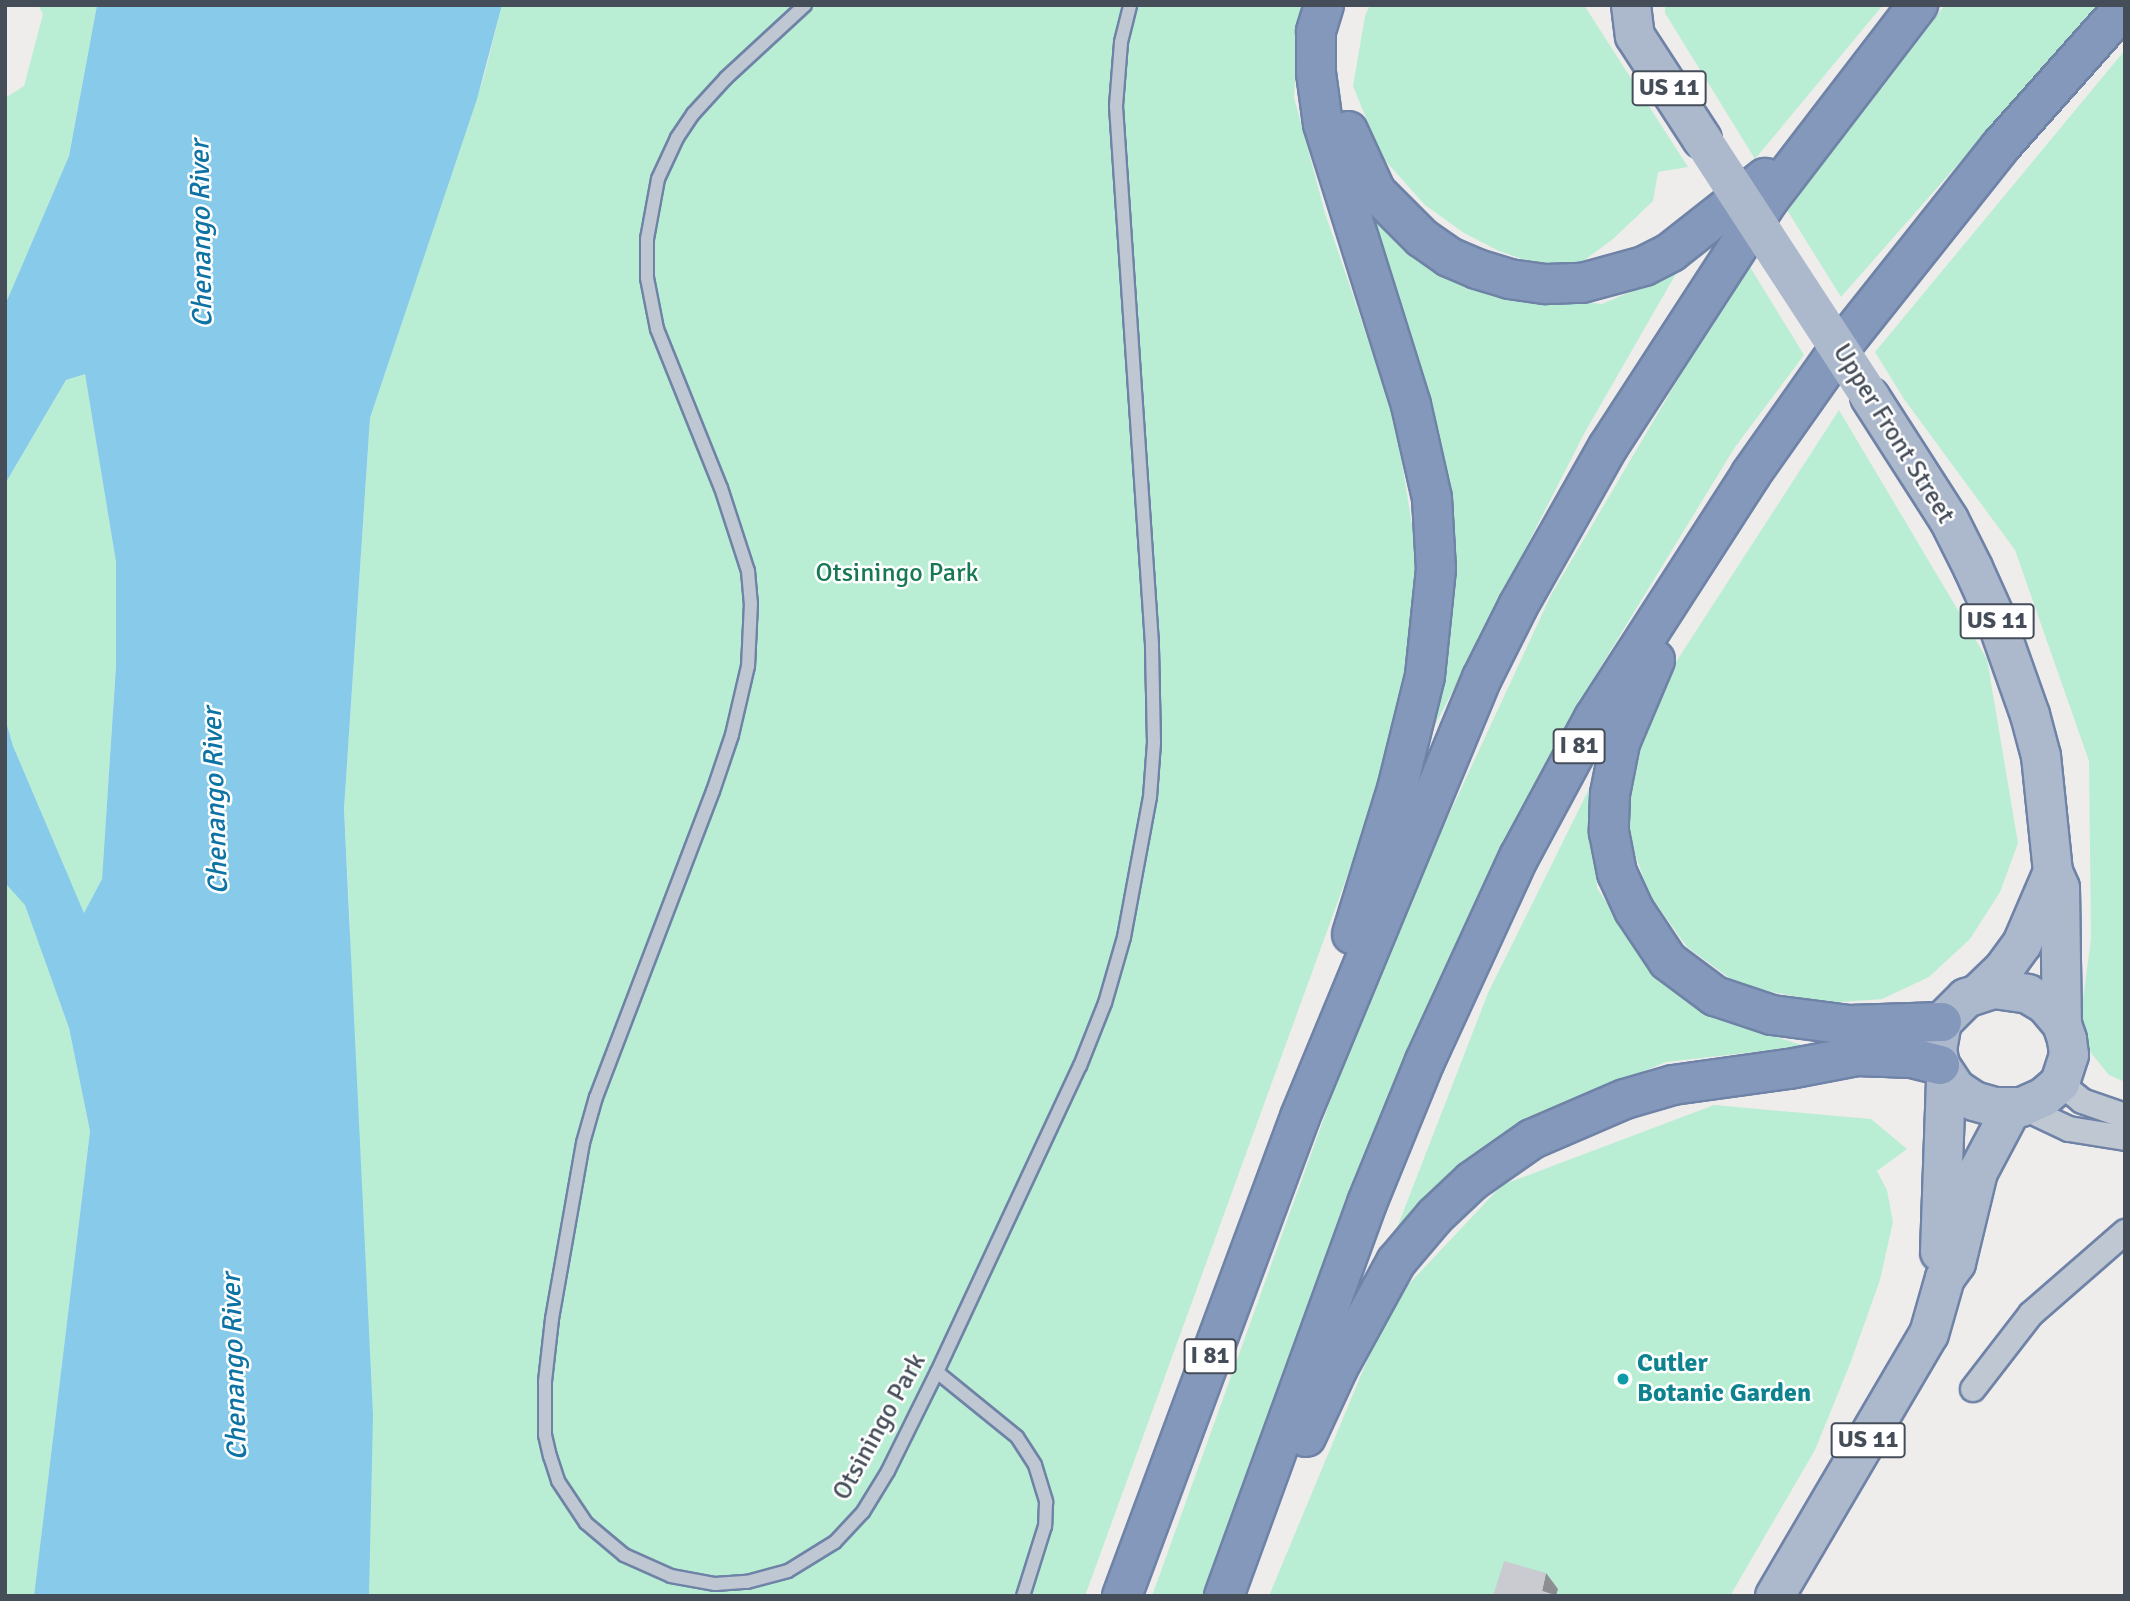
<!DOCTYPE html>
<style>
body{margin:0}
#map{position:relative;width:2130px;height:1601px;overflow:hidden;background:#efecec;font-family:Signika,sans-serif}
div>[style]{position:absolute}
.green>*{inset:0;background:#baeed4}
.water>*{inset:0;background:#87caea}
.roads{filter:drop-shadow(2px 0 #6f83a7) drop-shadow(-2px 0 #6f83a7) drop-shadow(0 2px #6f83a7) drop-shadow(0 -2px #6f83a7)}
.service>*{height:12px;margin:-6px;padding:0 6px;transform-origin:6px;border-radius:6px;background:#bfc7d2}
.minor>*{height:24px;margin:-12px;padding:0 12px;transform-origin:12px;border-radius:12px;background:#bfc7d2}
.primary>*{height:38px;margin:-19px;padding:0 19px;transform-origin:19px;border-radius:19px;background:#acb8cc}
.motorway>*{height:38px;margin:-19px;padding:0 19px;transform-origin:19px;border-radius:19px;background:#8498bb}
.primary-bridge>*{height:38px;margin:-19px;padding:0 19px;transform-origin:19px;border-radius:19px;background:#acb8cc}
.shaded-wall>*{inset:0;background:#8d8e92}
.building>*{inset:0;background:#c9cbd1}
.dots>*{width:19px;height:19px;translate:-50% -50%;box-sizing:border-box;border:4px solid #fff;border-radius:50%}
span{translate:-50% -50%;white-space:nowrap;text-align:center;line-height:1.15;-webkit-text-stroke:5px #fff;paint-order:stroke}
.shield-label span{padding:2px 5px;background:#fff;border:2px solid;border-radius:5px;-webkit-text-stroke-width:0}
.shield-label{font-size:24px;color:#454d59;font-weight:700}
.street-label{font-size:26px;color:#454d59}
.park-label{font-size:26px;color:#177954}
.culture-label{font-size:26px;color:#0d838f;font-weight:700}
.left{translate:0 -50%;text-align:left}
.water-label{font-size:28px;color:#0d72a4;font-style:italic}
.frame{position:absolute;inset:0;border:7px solid #454d59;pointer-events:none}
</style>
<div id="map">
<div class="green">
<i style="clip-path:polygon(38px 5px,97px 5px,69px 156px,5px 305px,5px 98px,24px 86px,43px 14px)"></i>
<i style="clip-path:polygon(502px 5px,1305px 5px,1299px 27px,1294px 97px,1325px 213px,1395px 419px,1416px 550px,1403px 709px,1354px 857px,1085px 1596px,354px 1596px,350px 925px,344px 809px,370px 418px,484px 76px)"></i>
<i style="clip-path:polygon(1370px 5px,1584px 5px,1688px 167px,1658px 172px,1653px 201px,1613px 239px,1575px 267px,1534px 263px,1499px 251px,1464px 233px,1425px 205px,1382px 157px,1353px 86px,1365px 16px)"></i>
<i style="clip-path:polygon(1665px 5px,1883px 5px,1755px 159px,1665px 13px)"></i>
<i style="clip-path:polygon(1945px 5px,2098px 5px,1841px 297px,1787px 210px)"></i>
<i style="clip-path:polygon(2125px 50px,2125px 1082px,2109px 1075px,2091px 1053px,2080px 1021px,2091px 939px,2089px 761px,2015px 550px,1904px 399px,1875px 352px)"></i>
<i style="clip-path:polygon(1361px 194px,1504px 294px,1602px 304px,1677px 272px,1585px 432px,1427px 741px,1455px 559px,1441px 463px)"></i>
<i style="clip-path:polygon(1747px 262px,1804px 355px,1735px 447px,1573px 712px,1465px 923px,1363px 1176px,1204px 1596px,1152px 1596px,1378px 968px,1551px 595px)"></i>
<i style="clip-path:polygon(85px 373px,116px 562px,116px 666px,102px 879px,84px 914px,13px 746px,5px 718px,5px 484px,66px 380px)"></i>
<i style="clip-path:polygon(1839px 410px,1987px 659px,2018px 843px,2000px 892px,1970px 939px,1929px 977px,1882px 999px,1827px 1003px,1739px 985px,1687px 947px,1650px 896px,1630px 840px,1629px 774px,1661px 685px)"></i>
<i style="clip-path:polygon(1593px 781px,1597px 888px,1654px 976px,1714px 1017px,1805px 1046px,1666px 1062px,1552px 1109px,1453px 1173px,1390px 1246px,1488px 993px)"></i>
<i style="clip-path:polygon(5px 883px,25px 904px,69px 1028px,90px 1131px,34px 1596px,5px 1596px)"></i>
<i style="clip-path:polygon(1714px 1105px,1871px 1119px,1907px 1149px,1877px 1171px,1887px 1190px,1893px 1222px,1880px 1280px,1850px 1364px,1815px 1450px,1730px 1596px,1269px 1596px,1391px 1303px,1502px 1185px)"></i>
</div>
<div class="water">
<i style="clip-path:polygon(97px 5px,502px 5px,477px 99px,370px 418px,344px 809px,373px 1415px,369px 1596px,34px 1596px,90px 1131px,69px 1028px,25px 905px,5px 883px,5px 718px,13px 746px,84px 913px,102px 879px,116px 666px,116px 562px,85px 374px,66px 380px,5px 484px,5px 305px,69px 156px)"></i>
</div>
<div class="roads">
<div class="service">
<i style="left:805px;top:5px;width:108px;rotate:137.3deg"></i>
<i style="left:726px;top:78px;width:49px;rotate:132.5deg"></i>
<i style="left:693px;top:114px;width:29px;rotate:124deg"></i>
<i style="left:677px;top:138px;width:45px;rotate:114.9deg"></i>
<i style="left:658px;top:179px;width:61px;rotate:100.4deg"></i>
<i style="left:647px;top:239px;width:39px;rotate:90deg"></i>
<i style="left:647px;top:278px;width:52px;rotate:78.9deg"></i>
<i style="left:657px;top:329px;width:171px;rotate:68.1deg"></i>
<i style="left:721px;top:488px;width:87px;rotate:72deg"></i>
<i style="left:748px;top:571px;width:32px;rotate:85deg"></i>
<i style="left:751px;top:603px;width:63px;rotate:92.7deg"></i>
<i style="left:748px;top:666px;width:71px;rotate:103.1deg"></i>
<i style="left:732px;top:735px;width:59px;rotate:108.7deg"></i>
<i style="left:713px;top:791px;width:328px;rotate:110.9deg"></i>
<i style="left:596px;top:1097px;width:48px;rotate:105.8deg"></i>
<i style="left:583px;top:1143px;width:179px;rotate:100deg"></i>
<i style="left:552px;top:1319px;width:62px;rotate:96.4deg"></i>
<i style="left:545px;top:1381px;width:54px;rotate:90deg"></i>
<i style="left:545px;top:1435px;width:22px;rotate:77deg"></i>
<i style="left:550px;top:1456px;width:26px;rotate:72deg"></i>
<i style="left:558px;top:1481px;width:50px;rotate:56.3deg"></i>
<i style="left:586px;top:1523px;width:50px;rotate:40.1deg"></i>
<i style="left:624px;top:1555px;width:51px;rotate:24.1deg"></i>
<i style="left:671px;top:1576px;width:45px;rotate:10.3deg"></i>
<i style="left:715px;top:1584px;width:32px;rotate:-4deg"></i>
<i style="left:747px;top:1582px;width:42px;rotate:-15deg"></i>
<i style="left:788px;top:1571px;width:55px;rotate:-31.7deg"></i>
<i style="left:835px;top:1542px;width:41px;rotate:-47deg"></i>
<i style="left:863px;top:1512px;width:48px;rotate:-58.6deg"></i>
<i style="left:888px;top:1471px;width:110px;rotate:-63.7deg"></i>
<i style="left:937px;top:1372px;width:338px;rotate:-65deg"></i>
<i style="left:1080px;top:1066px;width:68px;rotate:-68.4deg"></i>
<i style="left:1105px;top:1003px;width:69px;rotate:-73.9deg"></i>
<i style="left:1124px;top:937px;width:142px;rotate:-79.5deg"></i>
<i style="left:1150px;top:797px;width:54px;rotate:-85.8deg"></i>
<i style="left:1154px;top:743px;width:99px;rotate:-91.2deg"></i>
<i style="left:1152px;top:644px;width:539px;rotate:-93.83deg"></i>
<i style="left:1116px;top:106px;width:64px;rotate:-85.5deg"></i>
<i style="left:1121px;top:42px;width:38px;rotate:-76deg"></i>
<i style="left:937px;top:1372px;width:103px;rotate:39.1deg"></i>
<i style="left:1017px;top:1437px;width:33px;rotate:57deg"></i>
<i style="left:1035px;top:1465px;width:39px;rotate:73deg"></i>
<i style="left:1046px;top:1502px;width:24px;rotate:92deg"></i>
<i style="left:1045px;top:1526px;width:73px;rotate:107.4deg"></i>
</div>
<div class="minor">
<i style="left:2060px;top:1083px;width:28px;rotate:39deg"></i>
<i style="left:2082px;top:1101px;width:46px;rotate:19.2deg"></i>
<i style="left:2022px;top:1107px;width:52px;rotate:25.1deg"></i>
<i style="left:2069px;top:1129px;width:57px;rotate:9.1deg"></i>
<i style="left:1973px;top:1389px;width:95px;rotate:-52.3deg"></i>
<i style="left:2031px;top:1314px;width:125px;rotate:-41.1deg"></i>
</div>
<div class="primary">
<i style="left:1631px;top:5px;width:31px;rotate:83deg"></i>
<i style="left:1635px;top:36px;width:123px;rotate:57deg"></i>
<i style="left:1870px;top:397px;width:146px;rotate:57.3deg"></i>
<i style="left:1949px;top:520px;width:54px;rotate:63.4deg"></i>
<i style="left:1973px;top:568px;width:56px;rotate:65.7deg"></i>
<i style="left:1996px;top:619px;width:102px;rotate:70.5deg"></i>
<i style="left:2030px;top:715px;width:42px;rotate:75deg"></i>
<i style="left:2041px;top:756px;width:117px;rotate:84.1deg"></i>
<i style="left:2053px;top:872px;width:17px;rotate:66deg"></i>
<i style="left:2060px;top:888px;width:136px;rotate:89.2deg"></i>
<i style="left:1994px;top:989px;width:34px;rotate:8deg"></i>
<i style="left:2028px;top:994px;width:21px;rotate:31deg"></i>
<i style="left:2046px;top:1005px;width:25px;rotate:50deg"></i>
<i style="left:2062px;top:1024px;width:16px;rotate:72deg"></i>
<i style="left:2067px;top:1039px;width:16px;rotate:83deg"></i>
<i style="left:2069px;top:1055px;width:29px;rotate:108deg"></i>
<i style="left:2060px;top:1083px;width:21px;rotate:139deg"></i>
<i style="left:2044px;top:1097px;width:24px;rotate:156deg"></i>
<i style="left:2022px;top:1107px;width:27px;rotate:180deg"></i>
<i style="left:1995px;top:1107px;width:22px;rotate:-164deg"></i>
<i style="left:1974px;top:1101px;width:22px;rotate:-146deg"></i>
<i style="left:1956px;top:1089px;width:29px;rotate:-124deg"></i>
<i style="left:1940px;top:1065px;width:15px;rotate:-101deg"></i>
<i style="left:1937px;top:1050px;width:28px;rotate:-80deg"></i>
<i style="left:1942px;top:1022px;width:34px;rotate:-45deg"></i>
<i style="left:1966px;top:998px;width:29px;rotate:-18deg"></i>
<i style="left:1981px;top:991px;width:30px;rotate:-44deg"></i>
<i style="left:2003px;top:970px;width:32px;rotate:-54deg"></i>
<i style="left:2022px;top:944px;width:76px;rotate:-66.8deg"></i>
<i style="left:1940px;top:1252px;width:176px;rotate:-88deg"></i>
<i style="left:1775px;top:1596px;width:304px;rotate:-59.6deg"></i>
<i style="left:1929px;top:1334px;width:58px;rotate:-74.1deg"></i>
<i style="left:1945px;top:1278px;width:19px;rotate:-54deg"></i>
<i style="left:1956px;top:1263px;width:94px;rotate:-76.4deg"></i>
<i style="left:1978px;top:1172px;width:72px;rotate:-62deg"></i>
</div>
<div class="motorway">
<i style="left:1324px;top:5px;width:28px;rotate:107deg"></i>
<i style="left:1316px;top:32px;width:41px;rotate:90deg"></i>
<i style="left:1316px;top:73px;width:51px;rotate:82.2deg"></i>
<i style="left:1323px;top:124px;width:294px;rotate:72.6deg"></i>
<i style="left:1411px;top:405px;width:95px;rotate:77.3deg"></i>
<i style="left:1432px;top:498px;width:71px;rotate:86.8deg"></i>
<i style="left:1436px;top:569px;width:108px;rotate:95.9deg"></i>
<i style="left:1425px;top:676px;width:116px;rotate:103.9deg"></i>
<i style="left:1397px;top:789px;width:152px;rotate:107.2deg"></i>
<i style="left:1348px;top:131px;width:67px;rotate:65.3deg"></i>
<i style="left:1376px;top:192px;width:65px;rotate:45deg"></i>
<i style="left:1422px;top:238px;width:33px;rotate:35deg"></i>
<i style="left:1449px;top:257px;width:30px;rotate:23deg"></i>
<i style="left:1477px;top:269px;width:34px;rotate:17deg"></i>
<i style="left:1509px;top:279px;width:37px;rotate:8deg"></i>
<i style="left:1546px;top:284px;width:36px;rotate:-2deg"></i>
<i style="left:1582px;top:283px;width:64px;rotate:-15.3deg"></i>
<i style="left:1644px;top:266px;width:30px;rotate:-27deg"></i>
<i style="left:1671px;top:252px;width:120px;rotate:-38.2deg"></i>
<i style="left:1655px;top:660px;width:90px;rotate:112.9deg"></i>
<i style="left:1620px;top:743px;width:52px;rotate:101.1deg"></i>
<i style="left:1610px;top:794px;width:38px;rotate:92deg"></i>
<i style="left:1609px;top:832px;width:42px;rotate:79deg"></i>
<i style="left:1617px;top:873px;width:41px;rotate:65.3deg"></i>
<i style="left:1634px;top:910px;width:61px;rotate:56.3deg"></i>
<i style="left:1668px;top:961px;width:59px;rotate:36.7deg"></i>
<i style="left:1715px;top:996px;width:60px;rotate:18.4deg"></i>
<i style="left:1772px;top:1015px;width:78px;rotate:7.4deg"></i>
<i style="left:1849px;top:1025px;width:93px;rotate:-1.8deg"></i>
<i style="left:1306px;top:1437px;width:76px;rotate:-65.1deg"></i>
<i style="left:1338px;top:1368px;width:121px;rotate:-61.3deg"></i>
<i style="left:1396px;top:1262px;width:60px;rotate:-49.7deg"></i>
<i style="left:1435px;top:1216px;width:51px;rotate:-43.4deg"></i>
<i style="left:1472px;top:1181px;width:73px;rotate:-35deg"></i>
<i style="left:1532px;top:1139px;width:101px;rotate:-23.3deg"></i>
<i style="left:1625px;top:1099px;width:50px;rotate:-16.3deg"></i>
<i style="left:1673px;top:1085px;width:117px;rotate:-7.9deg"></i>
<i style="left:1789px;top:1069px;width:69px;rotate:-10.8deg"></i>
<i style="left:1857px;top:1056px;width:55px;rotate:2.1deg"></i>
<i style="left:1912px;top:1058px;width:29px;rotate:14deg"></i>
<i style="left:1122px;top:1596px;width:511px;rotate:-69.61deg"></i>
<i style="left:1300px;top:1117px;width:475px;rotate:-67.5deg"></i>
<i style="left:1482px;top:678px;width:80px;rotate:-63.4deg"></i>
<i style="left:1518px;top:606px;width:183px;rotate:-60.5deg"></i>
<i style="left:1608px;top:447px;width:296px;rotate:-57deg"></i>
<i style="left:1769px;top:199px;width:245px;rotate:-52.5deg"></i>
<i style="left:1224px;top:1596px;width:418px;rotate:-70deg"></i>
<i style="left:1367px;top:1203px;width:153px;rotate:-67.8deg"></i>
<i style="left:1425px;top:1061px;width:225px;rotate:-65.3deg"></i>
<i style="left:1519px;top:857px;width:158px;rotate:-61.7deg"></i>
<i style="left:1594px;top:718px;width:290px;rotate:-57.2deg"></i>
<i style="left:1751px;top:474px;width:149px;rotate:-54.8deg"></i>
<i style="left:1837px;top:352px;width:262px;rotate:-51.5deg"></i>
<i style="left:2000px;top:147px;width:188px;rotate:-48.4deg"></i>
</div>
</div>
<div class="primary-bridge">
<i style="left:1702px;top:139px;width:308px;rotate:56.9deg"></i>
</div>
<div class="shaded-wall">
<i style="clip-path:polygon(1546px 1573px,1558px 1589px,1556px 1596px,1542px 1591px)"></i>
</div>
<div class="building">
<i style="clip-path:polygon(1504px 1561px,1546px 1573px,1542px 1591px,1558px 1596px,1493px 1596px)"></i>
</div>
<div class="dots">
<i style="left:1623px;top:1379px;background:#0f9aa8"></i>
</div>
<div class="shield-label">
<span style="left:1669px;top:88px">US 11</span>
<span style="left:1997px;top:621px">US 11</span>
<span style="left:1579px;top:746px">I 81</span>
<span style="left:1210px;top:1356px">I 81</span>
<span style="left:1868px;top:1440px">US 11</span>
</div>
<div class="street-label">
<span style="left:1893px;top:434px;rotate:58deg">Upper Front Street</span>
<span style="left:880px;top:1427px;rotate:-61deg">Otsiningo Park</span>
</div>
<div class="park-label">
<span style="left:897px;top:574px">Otsiningo Park</span>
</div>
<div class="culture-label">
<span class="left" style="left:1637px;top:1379px">Cutler<br>Botanic Garden</span>
</div>
<div class="water-label">
<span style="left:201px;top:234px;rotate:-91deg">Chenango River</span>
<span style="left:215px;top:801px;rotate:-92deg">Chenango River</span>
<span style="left:234px;top:1367px;rotate:-92deg">Chenango River</span>
</div>
<div class="frame"></div>
</div>
